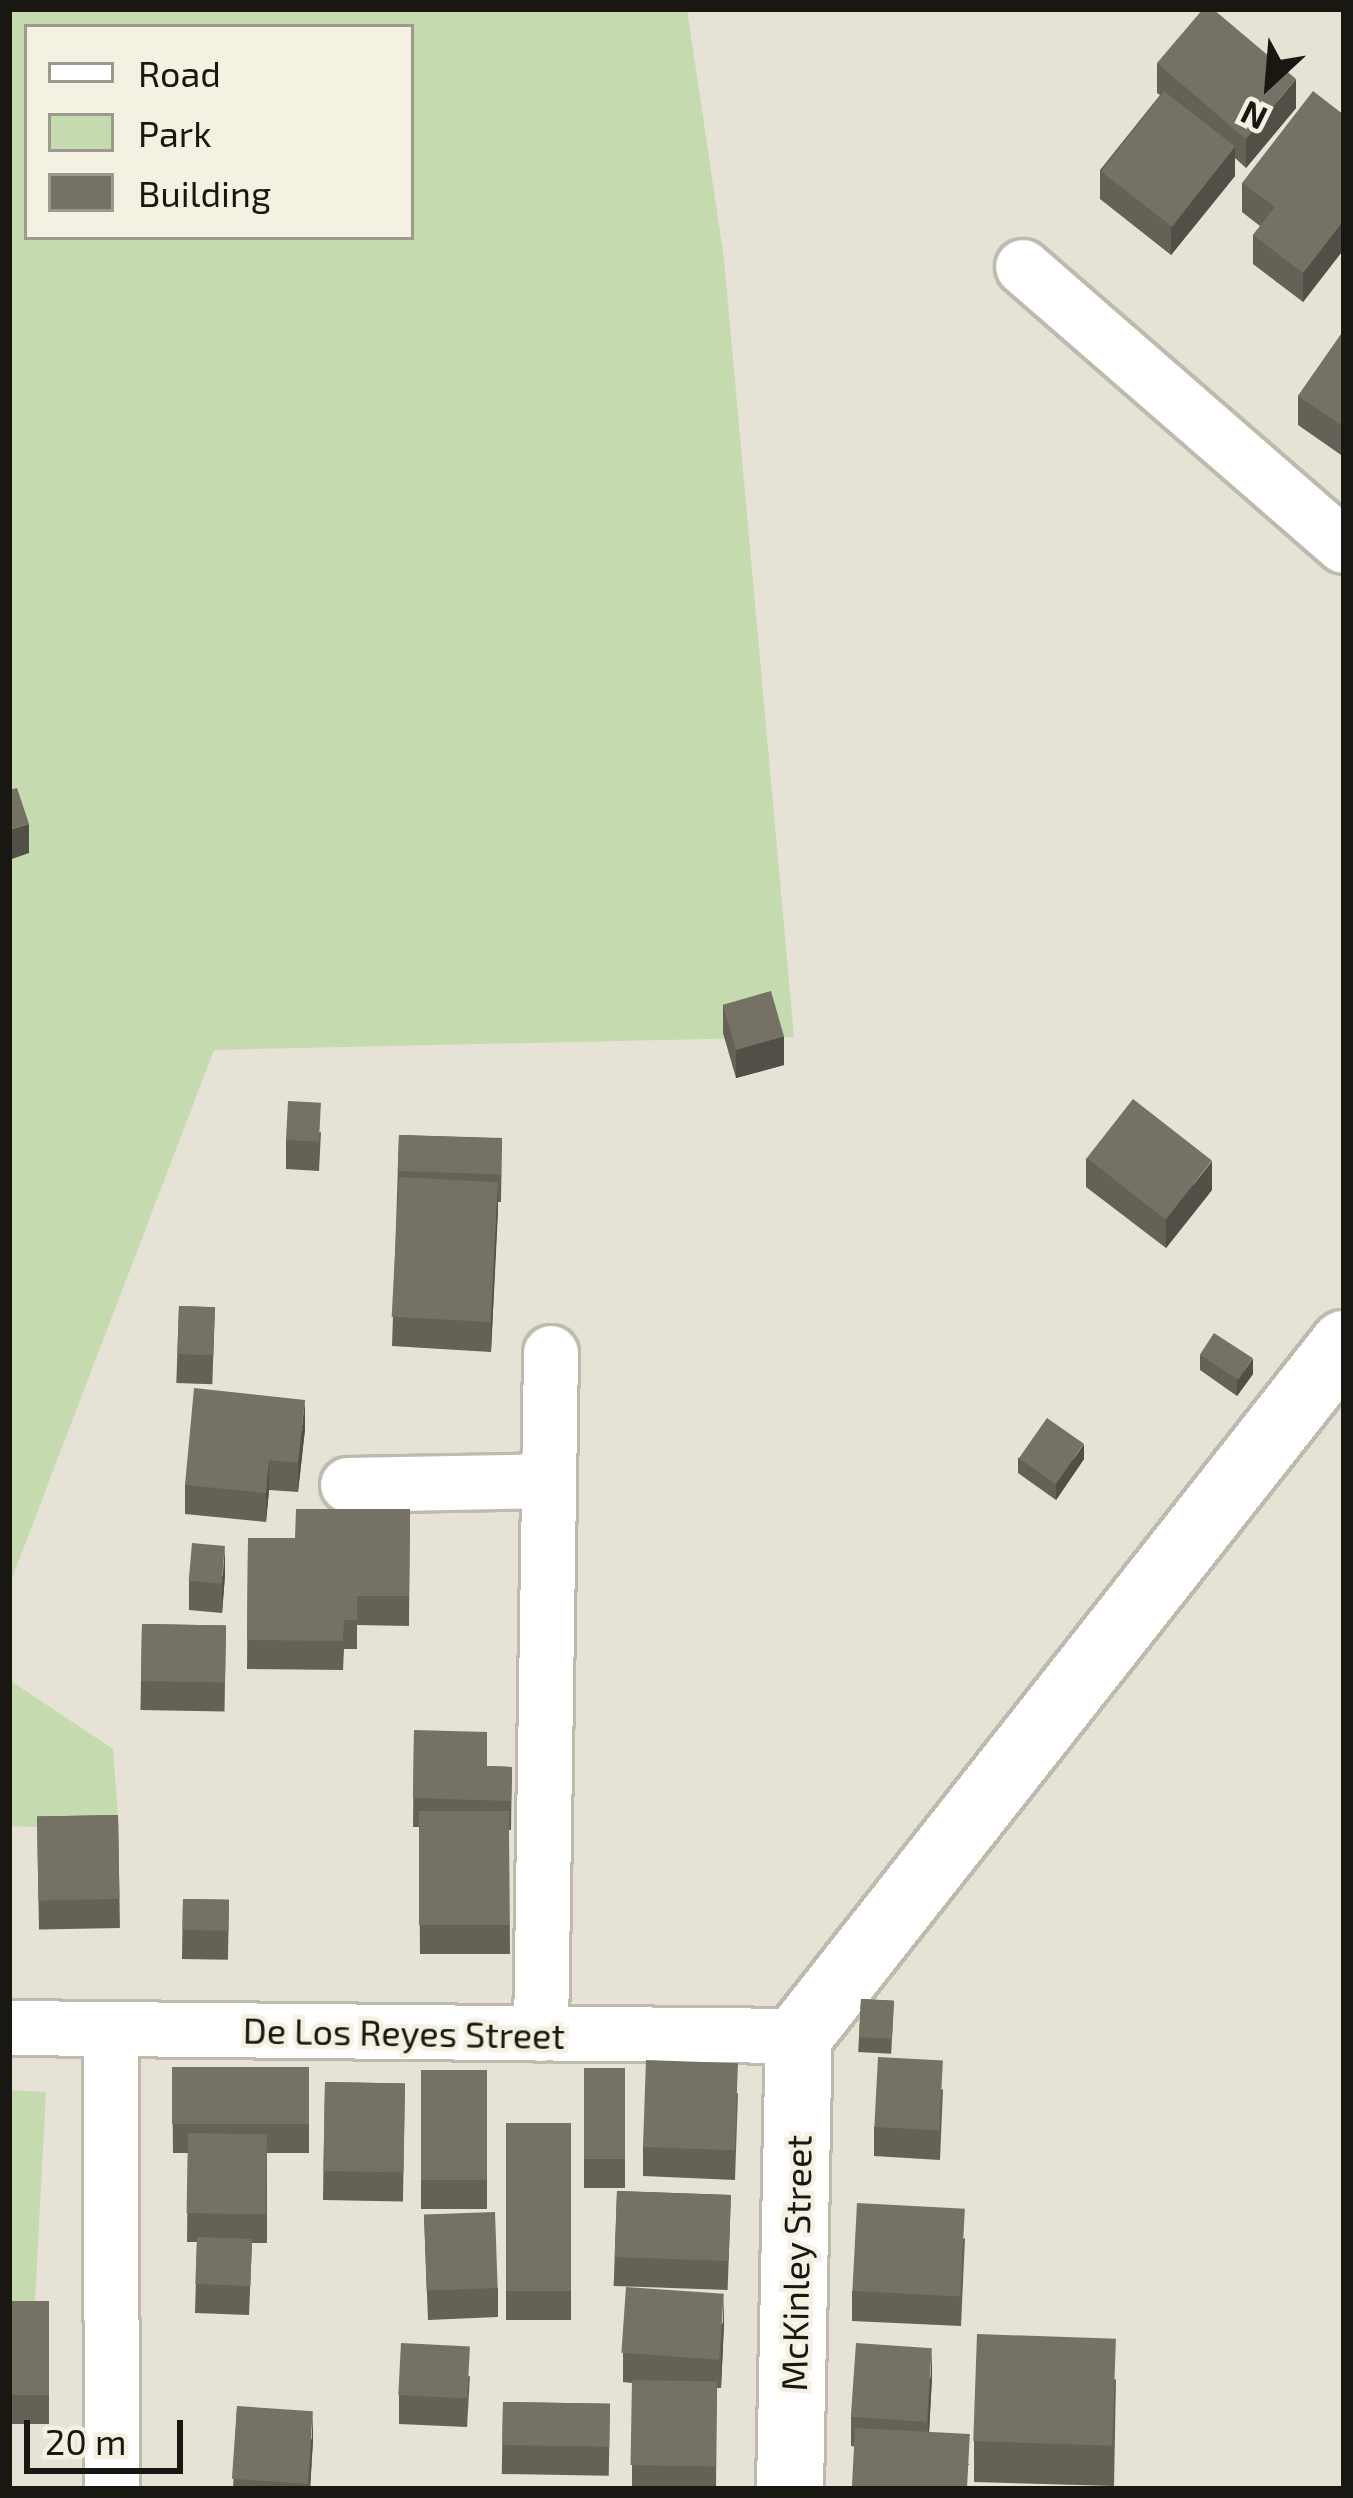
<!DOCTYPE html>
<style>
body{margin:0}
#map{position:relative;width:1353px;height:2498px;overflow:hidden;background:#e6e2d5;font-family:"Exo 2",sans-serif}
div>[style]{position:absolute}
.green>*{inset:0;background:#c5daae;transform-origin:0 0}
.roads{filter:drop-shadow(3px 0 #bebaad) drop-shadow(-3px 0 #bebaad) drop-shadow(0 3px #bebaad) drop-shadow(0 -3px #bebaad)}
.street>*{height:54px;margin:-27px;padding:0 27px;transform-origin:27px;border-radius:27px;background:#fff}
.secondary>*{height:66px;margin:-33px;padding:0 33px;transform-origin:33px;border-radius:33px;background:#fff}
.wall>*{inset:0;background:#656157;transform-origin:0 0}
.shaded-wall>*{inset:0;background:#524f47}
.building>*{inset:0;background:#757165;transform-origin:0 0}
span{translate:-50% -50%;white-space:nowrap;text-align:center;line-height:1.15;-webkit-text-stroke:9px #f4f0e2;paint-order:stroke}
.street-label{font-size:36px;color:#181712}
.frame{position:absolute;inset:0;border:12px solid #181712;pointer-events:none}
.legend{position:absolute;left:24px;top:24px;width:390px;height:216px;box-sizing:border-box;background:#f4f0e2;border:3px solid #9c998f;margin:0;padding:15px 21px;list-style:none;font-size:36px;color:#181712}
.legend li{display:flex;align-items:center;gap:24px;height:60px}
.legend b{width:60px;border:3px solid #9c998f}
.north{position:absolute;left:1209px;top:24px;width:120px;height:120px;-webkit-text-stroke:9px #f4f0e2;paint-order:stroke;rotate:206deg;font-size:33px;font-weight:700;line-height:48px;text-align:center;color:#181712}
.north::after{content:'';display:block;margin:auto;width:42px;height:54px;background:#181712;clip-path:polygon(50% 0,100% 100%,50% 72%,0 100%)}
.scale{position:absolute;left:24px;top:2420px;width:159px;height:54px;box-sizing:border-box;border:6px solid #181712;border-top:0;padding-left:15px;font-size:36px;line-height:42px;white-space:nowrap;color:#181712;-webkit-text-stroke:9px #f4f0e2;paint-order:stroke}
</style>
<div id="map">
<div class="green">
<i style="clip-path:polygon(evenodd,9px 9px,687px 9px,724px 259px,794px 1037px,214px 1050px,9px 1586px,9px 9px,27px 27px,411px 27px,411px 237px,27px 237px,27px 27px)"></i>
<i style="clip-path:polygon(9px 1680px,113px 1749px,119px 1830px,9px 1826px)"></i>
<i style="left:9px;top:2090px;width:37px;height:222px;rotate:3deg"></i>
</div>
<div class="roads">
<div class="street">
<i style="left:1023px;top:267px;width:425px;rotate:41deg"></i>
<i style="left:348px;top:1485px;width:201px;rotate:-1.1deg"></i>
<i style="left:9px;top:2028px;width:790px;rotate:0.58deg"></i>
<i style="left:111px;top:2029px;width:460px;rotate:89.9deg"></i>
<i style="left:541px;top:2034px;width:681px;rotate:-89.16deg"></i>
</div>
<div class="secondary">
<i style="left:790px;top:2489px;width:453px;rotate:-88.9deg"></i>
<i style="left:799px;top:2036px;width:881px;rotate:-51.78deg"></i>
</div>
</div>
<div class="wall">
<i style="clip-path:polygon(1157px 63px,1296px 108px,1246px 168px,1235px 158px,1235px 176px,1171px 255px,1100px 199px,1100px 170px,1160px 95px,1157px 93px)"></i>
<i style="clip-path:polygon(1344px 115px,1344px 249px,1303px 302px,1253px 264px,1253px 235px,1260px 226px,1242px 212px,1242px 183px)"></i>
<i style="clip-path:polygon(1344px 330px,1344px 457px,1298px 425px,1298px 396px)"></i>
<i style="clip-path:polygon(723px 1004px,784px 1065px,736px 1078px,723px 1033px)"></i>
<i style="clip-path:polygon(321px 1132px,319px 1171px,286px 1169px,286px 1140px)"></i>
<i style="clip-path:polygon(399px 1135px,502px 1138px,501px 1202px,498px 1202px,491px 1352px,392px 1346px)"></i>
<i style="clip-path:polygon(1086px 1158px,1212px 1190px,1166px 1248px,1086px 1187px)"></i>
<i style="left:179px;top:1306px;width:36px;height:77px;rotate:2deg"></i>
<i style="clip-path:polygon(1200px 1355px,1253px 1374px,1237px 1396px,1200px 1370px)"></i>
<i style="clip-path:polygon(305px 1429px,298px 1492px,269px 1490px,266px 1522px,185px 1514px,185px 1485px)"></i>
<i style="clip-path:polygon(1018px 1458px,1084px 1459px,1056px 1500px,1018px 1473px)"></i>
<i style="clip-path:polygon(410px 1509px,409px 1626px,357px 1625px,357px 1649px,344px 1649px,343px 1670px,247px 1669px,248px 1538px,295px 1538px)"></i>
<i style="clip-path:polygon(225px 1575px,222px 1613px,189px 1610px,189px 1581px)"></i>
<i style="left:142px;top:1624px;width:84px;height:86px;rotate:1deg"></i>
<i style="clip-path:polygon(414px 1730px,487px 1766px,512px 1767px,511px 1830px,509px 1830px,510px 1954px,420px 1954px,419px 1827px,413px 1827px)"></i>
<i style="left:118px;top:1815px;width:113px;height:81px;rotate:89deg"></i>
<i style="left:183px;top:1899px;width:46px;height:60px;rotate:1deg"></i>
<i style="left:861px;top:1999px;width:33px;height:53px;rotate:3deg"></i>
<i style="clip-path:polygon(172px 2067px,309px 2067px,309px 2153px,267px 2153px,267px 2243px,252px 2243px,249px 2315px,195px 2313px,197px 2242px,187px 2242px,188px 2153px,173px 2153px)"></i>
<i style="left:584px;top:2068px;width:41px;height:120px"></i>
<i style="left:421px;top:2070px;width:66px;height:139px"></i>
<i style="left:325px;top:2082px;width:80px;height:118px;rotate:1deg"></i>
<i style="clip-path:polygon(943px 2089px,940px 2160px,874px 2156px,874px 2127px)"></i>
<i style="clip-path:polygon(738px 2093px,735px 2180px,643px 2176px,643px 2147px)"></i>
<i style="left:506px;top:2123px;width:65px;height:197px"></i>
<i style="left:617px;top:2191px;width:114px;height:95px;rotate:2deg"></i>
<i style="clip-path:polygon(424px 2215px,498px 2288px,498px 2317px,428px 2320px)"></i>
<i style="clip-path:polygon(965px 2238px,961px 2326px,852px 2321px,852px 2291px)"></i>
<i style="left:9px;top:2301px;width:40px;height:123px"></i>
<i style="clip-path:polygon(724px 2323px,721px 2388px,717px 2388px,716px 2489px,632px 2489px,632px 2383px,623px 2382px,623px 2353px)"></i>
<i style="clip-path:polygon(470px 2376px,467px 2427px,399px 2424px,399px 2395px)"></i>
<i style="clip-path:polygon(932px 2377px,929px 2433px,970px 2465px,851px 2446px,851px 2417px)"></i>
<i style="clip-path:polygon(1116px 2379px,1114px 2486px,974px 2482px,974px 2441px)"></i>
<i style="left:503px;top:2402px;width:107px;height:72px;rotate:1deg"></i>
<i style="clip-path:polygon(237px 2406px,313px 2440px,310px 2489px,233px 2489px)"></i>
</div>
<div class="shaded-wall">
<i style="clip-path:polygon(1296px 79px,1296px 108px,1246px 168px,1246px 139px)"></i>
<i style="clip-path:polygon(1235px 147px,1235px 176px,1171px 255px,1171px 226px)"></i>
<i style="clip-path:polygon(1344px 220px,1344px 249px,1303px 302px,1303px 273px)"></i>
<i style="clip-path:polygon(29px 824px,29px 853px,9px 860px,9px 830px)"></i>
<i style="clip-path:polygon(784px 1036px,784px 1065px,736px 1078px,736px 1049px)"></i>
<i style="clip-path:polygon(1212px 1161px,1212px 1190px,1166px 1248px,1166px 1219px)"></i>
<i style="clip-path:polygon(498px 1183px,498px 1212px,491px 1352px,491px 1322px)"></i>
<i style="clip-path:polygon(1253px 1358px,1253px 1374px,1237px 1396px,1237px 1381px)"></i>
<i style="clip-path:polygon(305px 1400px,305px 1429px,298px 1492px,298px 1463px)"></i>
<i style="clip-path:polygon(1084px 1444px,1084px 1459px,1056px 1500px,1056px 1484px)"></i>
<i style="clip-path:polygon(269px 1460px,269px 1490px,266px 1522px,266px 1493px)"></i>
<i style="clip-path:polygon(225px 1546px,225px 1575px,222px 1613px,222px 1584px)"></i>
<i style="clip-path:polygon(724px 2294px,724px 2323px,721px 2388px,721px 2359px)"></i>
<i style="clip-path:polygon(932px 2348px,932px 2377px,928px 2451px,928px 2421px)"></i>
<i style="clip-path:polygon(313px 2411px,313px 2440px,310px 2489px,309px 2489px)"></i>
</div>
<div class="building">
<i style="clip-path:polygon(1203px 9px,1213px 9px,1296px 79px,1246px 139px,1157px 63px)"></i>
<i style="left:1164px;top:91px;width:90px;height:102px;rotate:38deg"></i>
<i style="clip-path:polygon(1313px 91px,1344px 115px,1344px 220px,1303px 273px,1253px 235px,1275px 207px,1242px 183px)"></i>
<i style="clip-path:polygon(1344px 330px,1344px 427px,1298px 396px)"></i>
<i style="clip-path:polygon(17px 788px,29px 824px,9px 830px,9px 790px)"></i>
<i style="left:771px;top:991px;width:47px;height:50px;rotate:74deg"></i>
<i style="left:1133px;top:1099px;width:100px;height:75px;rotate:38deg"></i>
<i style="left:288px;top:1101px;width:33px;height:39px;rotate:3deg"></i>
<i style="left:399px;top:1135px;width:103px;height:36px;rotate:2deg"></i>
<i style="left:399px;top:1177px;width:99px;height:140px;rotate:3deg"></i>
<i style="left:179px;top:1306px;width:36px;height:48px;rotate:2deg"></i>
<i style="left:1214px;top:1333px;width:46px;height:26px;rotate:33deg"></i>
<i style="clip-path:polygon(194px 1388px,305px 1400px,298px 1463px,269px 1460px,266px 1493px,185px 1485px)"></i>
<i style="left:1047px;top:1418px;width:45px;height:49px;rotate:35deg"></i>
<i style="clip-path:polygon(296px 1509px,410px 1509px,409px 1596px,357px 1596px,357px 1620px,344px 1620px,343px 1641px,247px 1640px,248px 1538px,295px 1538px)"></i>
<i style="left:192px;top:1543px;width:33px;height:38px;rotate:5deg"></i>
<i style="left:142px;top:1624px;width:84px;height:57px;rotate:1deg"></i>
<i style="clip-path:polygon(414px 1730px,487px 1732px,487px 1766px,512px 1767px,511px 1801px,413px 1798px)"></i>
<i style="left:419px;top:1811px;width:90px;height:114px"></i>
<i style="left:118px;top:1815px;width:84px;height:81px;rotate:89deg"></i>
<i style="left:183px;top:1899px;width:46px;height:31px;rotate:1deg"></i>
<i style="left:861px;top:1999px;width:33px;height:38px;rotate:3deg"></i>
<i style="left:878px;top:2057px;width:65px;height:70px;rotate:3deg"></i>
<i style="left:646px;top:2060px;width:92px;height:87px;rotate:2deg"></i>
<i style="left:172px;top:2067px;width:137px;height:57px"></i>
<i style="left:584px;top:2068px;width:41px;height:91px"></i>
<i style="left:421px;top:2070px;width:66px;height:110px"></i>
<i style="left:325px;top:2082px;width:80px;height:89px;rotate:1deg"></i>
<i style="left:506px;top:2123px;width:65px;height:168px"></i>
<i style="left:188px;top:2133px;width:79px;height:80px;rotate:1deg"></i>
<i style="left:617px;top:2191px;width:114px;height:66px;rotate:2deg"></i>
<i style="left:857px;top:2203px;width:108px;height:88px;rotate:3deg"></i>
<i style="left:495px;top:2212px;width:76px;height:71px;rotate:88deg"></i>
<i style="left:197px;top:2237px;width:55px;height:47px;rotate:2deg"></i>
<i style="left:626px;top:2287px;width:98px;height:66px;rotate:4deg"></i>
<i style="left:9px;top:2301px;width:40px;height:94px"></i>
<i style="left:977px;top:2334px;width:139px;height:107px;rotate:2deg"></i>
<i style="left:401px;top:2343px;width:69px;height:52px;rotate:3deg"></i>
<i style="left:856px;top:2343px;width:76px;height:74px;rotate:4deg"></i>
<i style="left:632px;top:2380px;width:85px;height:85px;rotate:1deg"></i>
<i style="left:503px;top:2402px;width:107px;height:43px;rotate:1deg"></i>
<i style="left:237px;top:2406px;width:76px;height:73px;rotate:4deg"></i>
<i style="left:855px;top:2428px;width:115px;height:61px;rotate:3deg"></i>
</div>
<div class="street-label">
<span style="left:404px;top:2032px;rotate:1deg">De Los Reyes Street</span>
<span style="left:795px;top:2263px;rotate:-89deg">McKinley Street</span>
</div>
<div class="frame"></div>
<ul class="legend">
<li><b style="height:15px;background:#fff"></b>Road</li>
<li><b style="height:33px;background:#c5daae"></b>Park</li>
<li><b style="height:33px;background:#757165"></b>Building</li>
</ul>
<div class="north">N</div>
<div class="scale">20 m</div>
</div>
